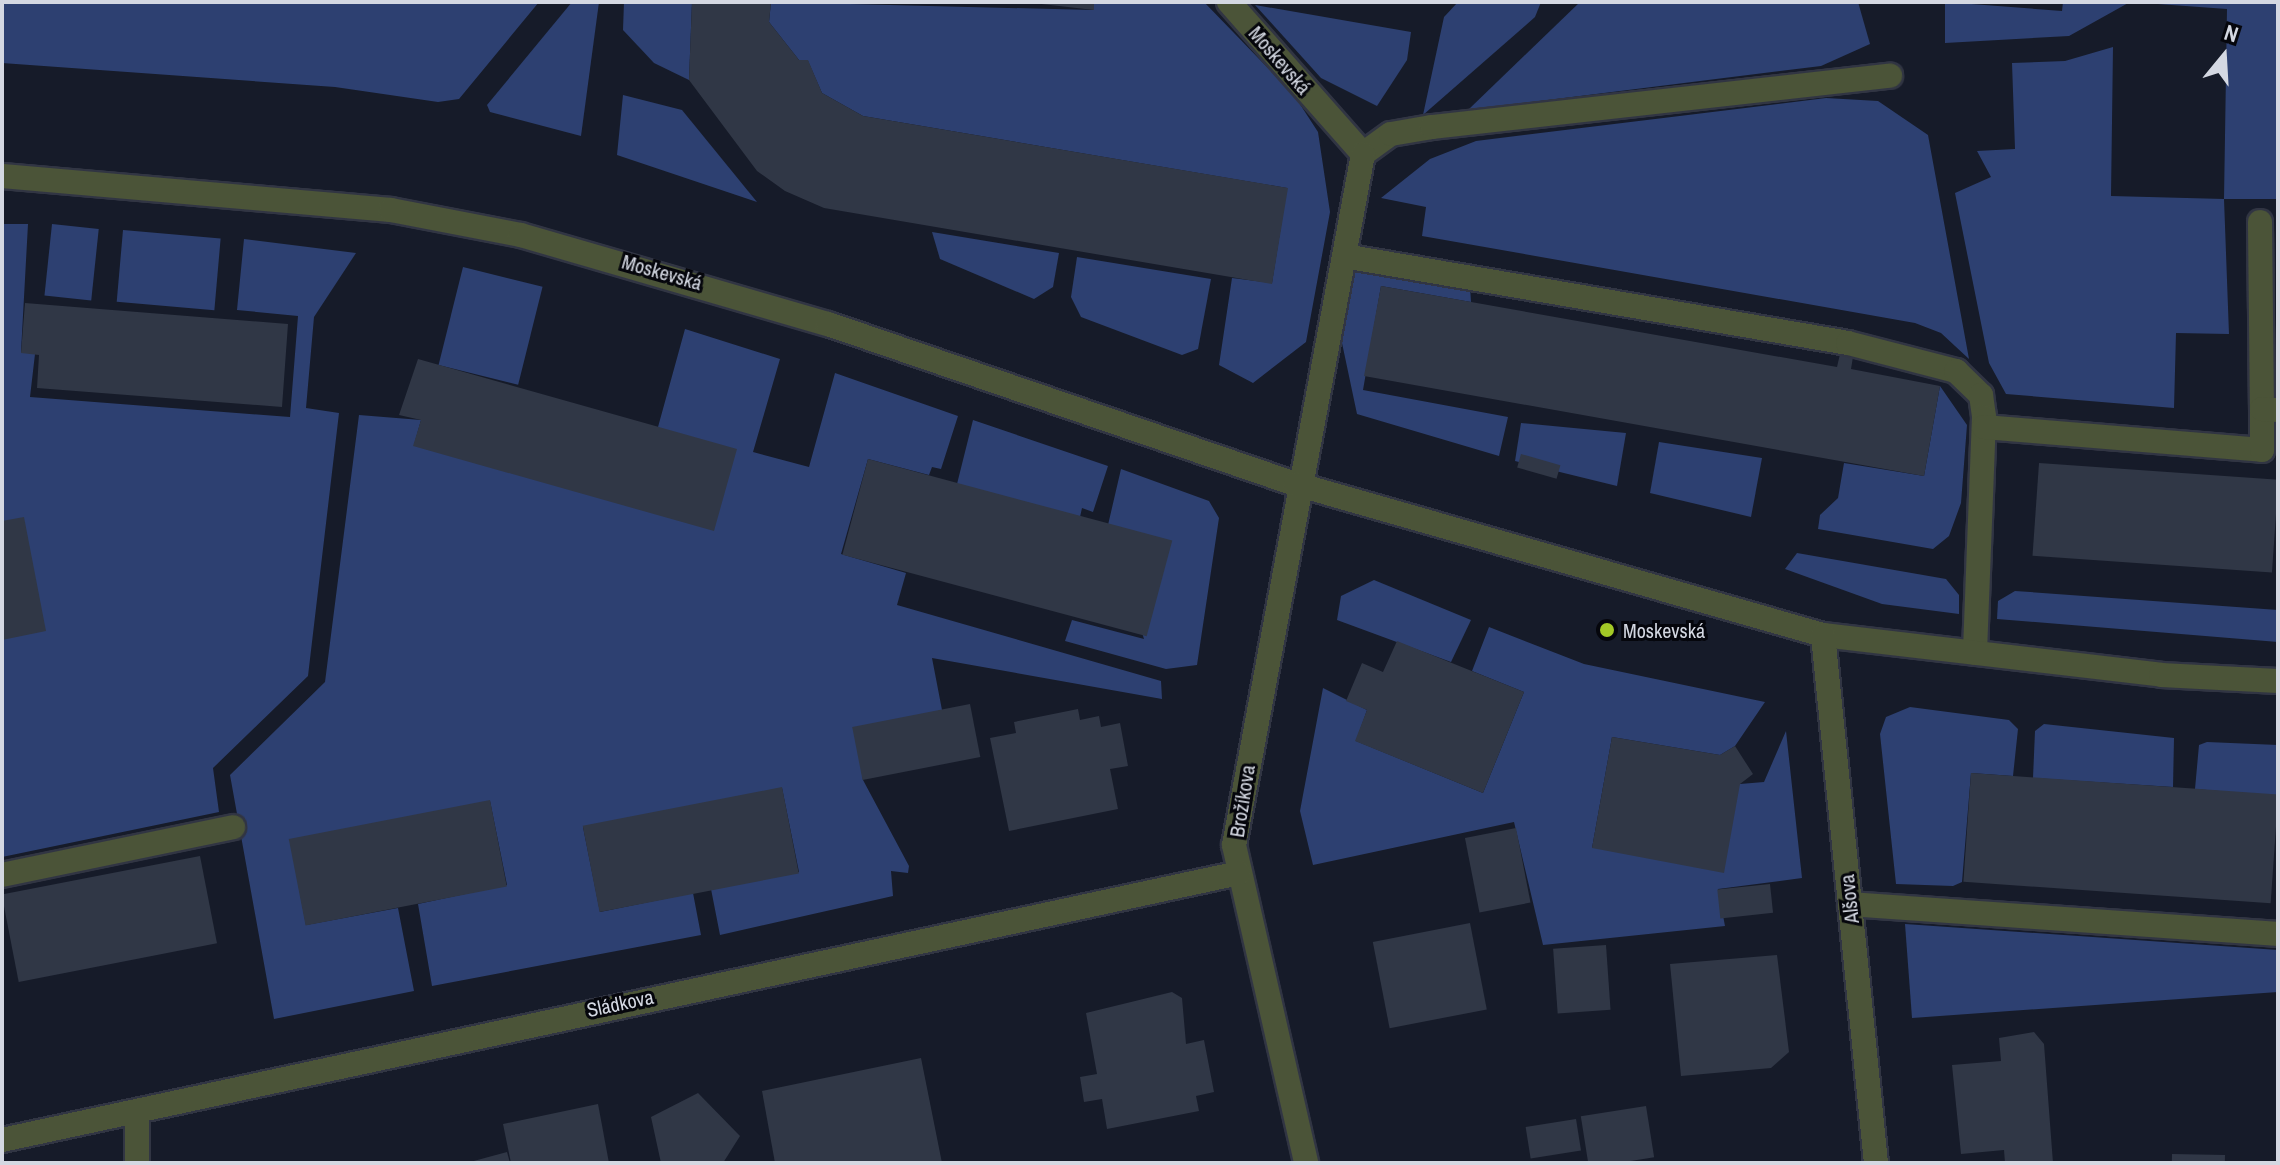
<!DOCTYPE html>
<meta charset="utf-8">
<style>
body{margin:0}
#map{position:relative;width:2280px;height:1165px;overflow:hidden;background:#161b29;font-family:"Archivo Narrow",sans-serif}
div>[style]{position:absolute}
.green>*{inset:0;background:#2d4071;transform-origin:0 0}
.building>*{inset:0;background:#303746;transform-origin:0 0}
.roads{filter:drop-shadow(2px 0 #313543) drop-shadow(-2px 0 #313543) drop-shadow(0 2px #313543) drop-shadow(0 -2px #313543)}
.lane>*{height:24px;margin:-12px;padding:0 12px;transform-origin:12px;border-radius:12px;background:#4b5438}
.street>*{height:24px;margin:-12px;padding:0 12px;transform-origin:12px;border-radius:12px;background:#4b5438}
.dots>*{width:22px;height:22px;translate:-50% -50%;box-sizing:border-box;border:4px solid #05060c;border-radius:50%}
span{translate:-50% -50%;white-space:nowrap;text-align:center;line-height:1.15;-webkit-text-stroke:6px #05060c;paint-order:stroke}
.street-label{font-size:20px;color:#d4d8e2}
.poi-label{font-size:20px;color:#d4d8e2}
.left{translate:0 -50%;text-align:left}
.frame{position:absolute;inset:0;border:4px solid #d4d8e2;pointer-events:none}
.north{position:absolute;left:2184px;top:16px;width:80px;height:80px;-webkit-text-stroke:6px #05060c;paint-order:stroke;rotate:18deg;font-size:22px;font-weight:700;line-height:32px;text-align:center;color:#d4d8e2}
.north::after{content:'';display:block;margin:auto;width:28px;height:36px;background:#d4d8e2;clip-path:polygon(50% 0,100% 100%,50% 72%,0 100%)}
</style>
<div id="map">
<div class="green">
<i style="clip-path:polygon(2px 2px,312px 4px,539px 2px,459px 99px,438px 102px,335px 87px,2px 63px)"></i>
<i style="clip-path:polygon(572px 2px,599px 2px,581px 136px,490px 112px,487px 105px)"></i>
<i style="clip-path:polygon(624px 2px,692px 2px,689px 80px,654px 63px,623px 30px)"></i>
<i style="clip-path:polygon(771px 2px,1093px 10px,1094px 2px,1204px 2px,1294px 95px,1318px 132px,1330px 212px,1306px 342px,1253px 383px,1219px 365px,1232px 278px,1272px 283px,1287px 188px,863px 116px,822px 93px,808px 61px,799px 60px,769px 22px)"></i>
<i style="clip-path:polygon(1458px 2px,1541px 2px,1535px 17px,1423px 115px,1444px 17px)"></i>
<i style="clip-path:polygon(1580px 2px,1858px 2px,1870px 44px,1821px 66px,1468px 110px)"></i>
<i style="clip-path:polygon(1945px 2px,2062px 11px,2063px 2px,2278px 2px,2278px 199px,2224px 199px,2229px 334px,2176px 333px,2174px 408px,2006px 394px,1989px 363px,1955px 193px,1991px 177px,1977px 151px,2015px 149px,2012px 63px,2065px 61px,2113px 47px,2111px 196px,2224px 199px,2227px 9px,2130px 2px,2069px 36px,1945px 43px)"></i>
<i style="clip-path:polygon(1255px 5px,1411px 32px,1407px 60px,1377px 106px,1321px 78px)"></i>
<i style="clip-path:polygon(623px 95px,682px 110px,757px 202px,617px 155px)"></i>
<i style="clip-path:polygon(1826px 98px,1878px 101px,1928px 135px,1969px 359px,1941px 333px,1915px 323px,1422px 236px,1426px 207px,1381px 198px,1430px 159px,1476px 141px)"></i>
<i style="clip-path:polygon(2px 224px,28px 224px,21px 352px,35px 354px,30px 397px,290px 417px,298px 316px,237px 310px,244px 239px,356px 253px,314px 317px,306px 408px,339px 413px,308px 676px,213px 768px,219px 812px,2px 857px)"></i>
<i style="left:52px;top:224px;width:47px;height:72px;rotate:6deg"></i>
<i style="left:123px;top:230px;width:98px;height:72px;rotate:5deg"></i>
<i style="clip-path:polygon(932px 232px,1059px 253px,1053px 287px,1034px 299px,940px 259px)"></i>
<i style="clip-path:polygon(1077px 257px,1211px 279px,1198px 349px,1182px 355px,1081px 317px,1071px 297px)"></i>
<i style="clip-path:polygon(1354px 266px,1470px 286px,1471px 302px,1381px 286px,1363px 390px,1508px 417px,1499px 456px,1357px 414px,1342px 343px)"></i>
<i style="left:463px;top:267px;width:82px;height:101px;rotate:14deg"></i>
<i style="clip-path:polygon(685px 329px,780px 359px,753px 452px,809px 467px,835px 373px,958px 416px,941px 469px,932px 467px,929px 475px,868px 459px,841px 554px,906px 573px,897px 605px,1161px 681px,1162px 699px,932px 658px,942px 710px,856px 729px,863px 780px,909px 866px,908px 873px,891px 871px,893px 896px,720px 935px,711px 889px,799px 872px,782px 788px,583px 827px,600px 912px,693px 893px,701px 935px,432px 986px,418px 904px,507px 885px,490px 801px,290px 840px,306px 925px,398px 908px,414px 991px,274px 1019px,230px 775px,325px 682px,359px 415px,421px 420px,414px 445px,658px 427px)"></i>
<i style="clip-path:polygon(1940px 386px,1967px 425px,1961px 503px,1949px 536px,1933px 549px,1818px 529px,1820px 515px,1838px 498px,1844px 463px,1924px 476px)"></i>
<i style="clip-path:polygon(973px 420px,1108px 466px,1093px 512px,1082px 508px,1080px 517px,957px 484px)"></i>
<i style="clip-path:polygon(1521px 423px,1626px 433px,1617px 486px,1515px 461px)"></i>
<i style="clip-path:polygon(1659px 442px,1762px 458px,1751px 517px,1650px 493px)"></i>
<i style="clip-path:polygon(1121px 469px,1209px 501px,1219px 518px,1197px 665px,1166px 669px,1065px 641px,1072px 620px,1144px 639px,1108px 525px)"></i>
<i style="clip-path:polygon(1797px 553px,1946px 579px,1959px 595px,1959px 614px,1882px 604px,1785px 569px)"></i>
<i style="clip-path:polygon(1374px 580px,1471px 620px,1451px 662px,1337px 620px,1341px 596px)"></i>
<i style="clip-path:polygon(2015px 591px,2278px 610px,2278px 642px,1997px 619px,1998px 601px)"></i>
<i style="clip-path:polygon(1489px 627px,1584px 664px,1765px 702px,1735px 746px,1720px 755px,1612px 737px,1592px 848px,1740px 784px,1764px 782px,1786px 731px,1802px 878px,1718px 889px,1725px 926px,1543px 945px,1514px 822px,1313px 865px,1300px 811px,1323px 688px,1367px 710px,1356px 741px,1483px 793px,1524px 692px,1472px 671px)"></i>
<i style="clip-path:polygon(1910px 707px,2009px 720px,2018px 729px,2013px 776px,1971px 773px,1962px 882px,1953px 886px,1896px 884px,1880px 734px,1886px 717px)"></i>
<i style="clip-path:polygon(2044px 724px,2174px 738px,2173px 787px,2033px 778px,2035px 731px)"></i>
<i style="clip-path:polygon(2207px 742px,2278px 745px,2278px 796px,2195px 789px,2199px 745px)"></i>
<i style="clip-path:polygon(1905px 924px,2278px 950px,2278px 992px,1912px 1018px)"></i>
</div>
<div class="building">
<i style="clip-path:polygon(692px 2px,771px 2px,769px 22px,799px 60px,808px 60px,822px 93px,863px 116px,1288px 188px,1272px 284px,824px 208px,785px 191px,757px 171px,689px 80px)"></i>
<i style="clip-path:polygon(1024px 2px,1094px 2px,1094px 10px)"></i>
<i style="clip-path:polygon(1381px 286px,1837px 367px,1840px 354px,1853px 357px,1851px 369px,1940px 386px,1924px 476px,1364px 376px)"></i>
<i style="clip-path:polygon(25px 303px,288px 324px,282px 407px,37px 388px,39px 355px,21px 353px)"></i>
<i style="clip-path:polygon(418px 359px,737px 449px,714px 531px,413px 446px,421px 420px,399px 415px)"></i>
<i style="left:1521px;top:454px;width:41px;height:14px;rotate:16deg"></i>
<i style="left:868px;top:459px;width:315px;height:99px;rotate:15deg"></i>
<i style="left:2039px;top:463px;width:240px;height:93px;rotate:4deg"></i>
<i style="clip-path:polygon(24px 517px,46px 631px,2px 640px,2px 521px)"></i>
<i style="clip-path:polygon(1397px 641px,1524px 692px,1483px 793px,1355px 741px,1367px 710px,1346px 701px,1362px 663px,1383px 672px)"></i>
<i style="left:970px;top:704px;width:54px;height:120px;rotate:79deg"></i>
<i style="clip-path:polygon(1078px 709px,1080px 720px,1099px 716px,1101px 727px,1120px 723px,1128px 766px,1110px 769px,1118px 809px,1009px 831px,990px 738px,1016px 733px,1014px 722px)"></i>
<i style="clip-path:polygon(1612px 737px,1720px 755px,1735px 746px,1753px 774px,1740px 784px,1724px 873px,1592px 848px)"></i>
<i style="left:1971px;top:773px;width:308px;height:109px;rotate:4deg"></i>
<i style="left:782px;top:787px;width:88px;height:203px;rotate:79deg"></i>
<i style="left:490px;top:800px;width:88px;height:205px;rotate:79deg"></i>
<i style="left:1516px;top:828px;width:76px;height:52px;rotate:79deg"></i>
<i style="left:200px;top:856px;width:89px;height:202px;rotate:79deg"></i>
<i style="left:1770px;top:884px;width:29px;height:53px;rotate:84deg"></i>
<i style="left:1470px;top:923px;width:88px;height:99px;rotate:79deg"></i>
<i style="left:1606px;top:945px;width:65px;height:53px;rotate:86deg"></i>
<i style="clip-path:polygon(1777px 955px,1789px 1052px,1771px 1068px,1681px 1076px,1670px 964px)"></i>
<i style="clip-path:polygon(1172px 992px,1182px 998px,1186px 1044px,1204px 1040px,1214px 1092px,1196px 1096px,1199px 1111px,1107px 1129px,1102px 1099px,1084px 1102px,1080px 1077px,1097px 1074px,1086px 1013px)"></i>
<i style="clip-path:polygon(2034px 1032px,2044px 1044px,2053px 1163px,2005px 1163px,2004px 1150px,1961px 1154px,1952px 1065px,2001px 1061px,1999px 1038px)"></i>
<i style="clip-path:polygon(921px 1058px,942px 1163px,775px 1163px,762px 1091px)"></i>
<i style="clip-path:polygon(698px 1093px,740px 1136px,723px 1163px,661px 1163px,651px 1117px)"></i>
<i style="clip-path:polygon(598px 1104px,609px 1163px,511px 1163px,503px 1124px)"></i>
<i style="left:1646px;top:1106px;width:52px;height:66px;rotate:81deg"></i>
<i style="left:1576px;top:1119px;width:32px;height:51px;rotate:81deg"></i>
<i style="clip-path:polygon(507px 1152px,510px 1163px,470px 1163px,470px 1162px)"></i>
<i style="left:2172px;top:1154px;width:53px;height:9px;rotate:1deg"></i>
</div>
<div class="roads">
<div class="lane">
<i style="left:1363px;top:154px;width:34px;rotate:-36deg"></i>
<i style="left:1391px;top:134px;width:42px;rotate:-9.7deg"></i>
<i style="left:1432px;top:127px;width:461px;rotate:-6.4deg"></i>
<i style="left:2260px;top:222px;width:187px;rotate:89.4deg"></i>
<i style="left:1344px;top:256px;width:511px;rotate:9.79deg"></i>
<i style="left:1848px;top:343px;width:112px;rotate:14.5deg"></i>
<i style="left:1956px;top:371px;width:35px;rotate:44deg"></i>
<i style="left:1981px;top:395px;width:22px;rotate:82deg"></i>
<i style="left:1984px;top:417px;width:236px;rotate:92.2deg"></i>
<i style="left:1984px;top:427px;width:279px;rotate:4.7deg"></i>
<i style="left:2262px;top:450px;width:41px;rotate:-90deg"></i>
<i style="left:2262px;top:409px;width:16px;rotate:4deg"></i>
<i style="left:2px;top:875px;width:236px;rotate:-11.7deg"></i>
<i style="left:1850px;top:904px;width:429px;rotate:4deg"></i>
</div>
<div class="street">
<i style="left:1229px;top:2px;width:203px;rotate:48.6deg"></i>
<i style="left:1363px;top:154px;width:703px;rotate:100.57deg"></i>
<i style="left:1234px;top:845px;width:326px;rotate:77.2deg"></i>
<i style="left:2px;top:176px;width:390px;rotate:5deg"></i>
<i style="left:391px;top:210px;width:132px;rotate:10.9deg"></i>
<i style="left:521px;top:235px;width:320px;rotate:16.2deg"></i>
<i style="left:828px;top:324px;width:495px;rotate:18.9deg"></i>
<i style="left:1296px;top:484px;width:548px;rotate:15.99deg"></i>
<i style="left:1823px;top:635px;width:340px;rotate:6.7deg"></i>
<i style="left:2161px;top:675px;width:117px;rotate:2.9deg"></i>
<i style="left:1823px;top:635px;width:531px;rotate:84.27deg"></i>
<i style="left:137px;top:1112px;width:51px;rotate:90deg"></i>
<i style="left:2px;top:1140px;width:1265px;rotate:-12.18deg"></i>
</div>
</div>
<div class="dots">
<i style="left:1607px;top:630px;background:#a3c926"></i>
</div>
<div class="street-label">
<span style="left:1280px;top:60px;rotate:49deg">Moskevská</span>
<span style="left:662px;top:272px;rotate:16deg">Moskevská</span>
<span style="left:1242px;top:801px;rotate:-81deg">Brožíkova</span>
<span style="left:1849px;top:899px;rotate:-96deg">Alšova</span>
<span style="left:620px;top:1003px;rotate:-12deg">Sládkova</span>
</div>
<div class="poi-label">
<span class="left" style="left:1623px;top:630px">Moskevská</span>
</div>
<div class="frame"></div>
<div class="north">N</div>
</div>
